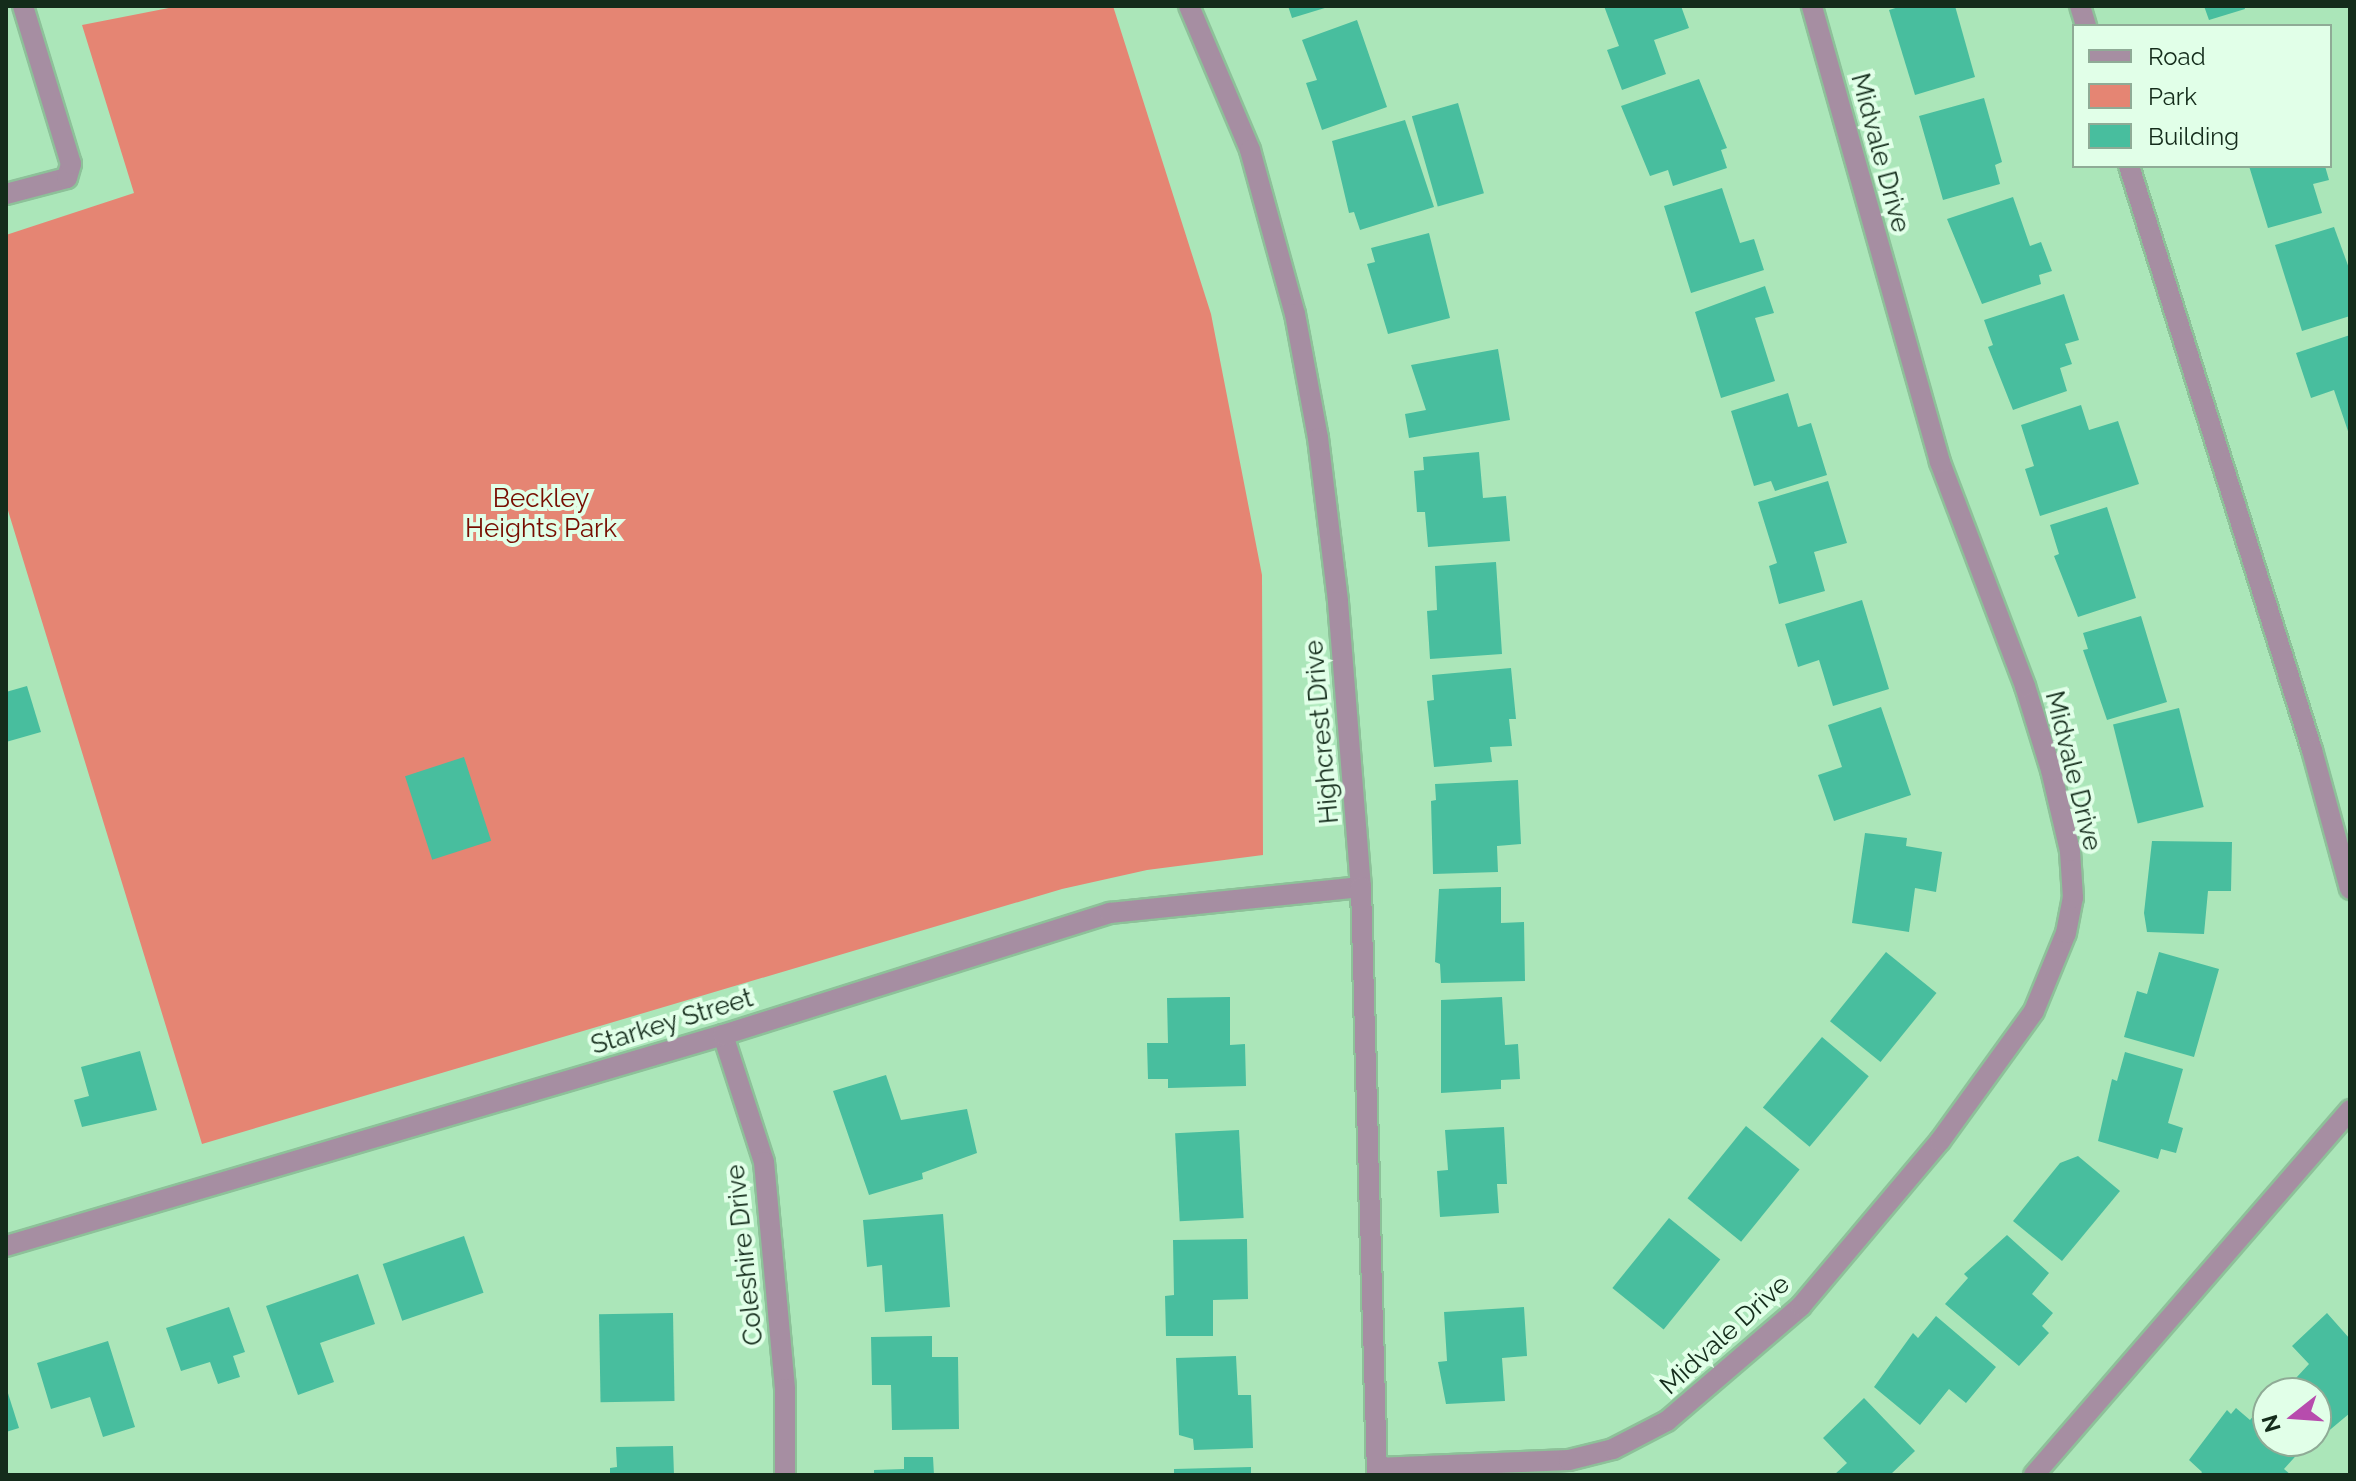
<!DOCTYPE html>
<style>
body{margin:0}
#map{position:relative;width:2356px;height:1481px;overflow:hidden;background:#abe6b9;font-family:Raleway,sans-serif}
div>[style]{position:absolute}
.green>*{inset:0;background:#e58573}
.building>*{inset:0;background:#48be9e;transform-origin:0 0}
.roads{filter:drop-shadow(2px 0 #8dc199) drop-shadow(-2px 0 #8dc199) drop-shadow(0 2px #8dc199) drop-shadow(0 -2px #8dc199)}
.service>*{height:20px;margin:-10px;padding:0 10px;transform-origin:10px;border-radius:10px;background:#a68ea2}
.minor>*{height:20px;margin:-10px;padding:0 10px;transform-origin:10px;border-radius:10px;background:#a68ea2}
.tertiary>*{height:20px;margin:-10px;padding:0 10px;transform-origin:10px;border-radius:10px;background:#a68ea2}
span{translate:-50% -50%;white-space:nowrap;text-align:center;line-height:1.15;-webkit-text-stroke:8px #e1ffe8;paint-order:stroke}
.street-label{font-size:26px;color:#142c1b}
.park-label{font-size:26px;color:#770d00}
.frame{position:absolute;inset:0;border:8px solid #142c1b;pointer-events:none}
.legend{position:absolute;left:2072px;top:24px;width:260px;height:144px;box-sizing:border-box;background:#e1ffe8;border:2px solid #8fab96;margin:0;padding:10px 14px;list-style:none;font-size:24px;color:#142c1b}
.legend li{display:flex;align-items:center;gap:16px;height:40px}
.legend b{width:40px;border:2px solid #8fab96}
.north{position:absolute;left:2252px;top:1377px;width:80px;height:80px;box-sizing:border-box;background:#e1ffe8;border:2px solid #8fab96;border-radius:50%;rotate:253deg;font-size:22px;font-weight:700;line-height:32px;text-align:center;color:#142c1b}
.north::after{content:'';display:block;margin:auto;width:28px;height:36px;background:#b74cad;clip-path:polygon(50% 0,100% 100%,50% 72%,0 100%)}
</style>
<div id="map">
<div class="green">
<i style="clip-path:polygon(179px 6px,1113px 6px,1211px 314px,1262px 575px,1263px 855px,1147px 870px,1062px 889px,202px 1144px,6px 504px,6px 235px,134px 193px,82px 25px)"></i>
</div>
<div class="building">
<i style="clip-path:polygon(1288px 6px,1328px 6px,1328px 7px,1292px 18px)"></i>
<i style="clip-path:polygon(1604px 6px,1681px 6px,1689px 28px,1654px 40px,1666px 74px,1622px 90px,1607px 50px,1619px 46px)"></i>
<i style="clip-path:polygon(1902px 6px,1955px 6px,1975px 77px,1915px 95px,1889px 10px)"></i>
<i style="clip-path:polygon(2204px 6px,2244px 6px,2245px 9px,2209px 20px)"></i>
<i style="clip-path:polygon(1357px 20px,1387px 107px,1322px 130px,1306px 83px,1317px 80px,1302px 40px)"></i>
<i style="clip-path:polygon(1699px 79px,1727px 148px,1721px 150px,1727px 168px,1673px 186px,1668px 170px,1650px 176px,1621px 106px)"></i>
<i style="clip-path:polygon(1984px 98px,2002px 162px,1995px 165px,2000px 184px,1943px 200px,1919px 116px)"></i>
<i style="left:1458px;top:103px;width:94px;height:48px;rotate:74deg"></i>
<i style="clip-path:polygon(1405px 120px,1434px 207px,1360px 230px,1354px 212px,1349px 213px,1332px 141px)"></i>
<i style="clip-path:polygon(2249px 166px,2325px 166px,2329px 180px,2313px 184px,2322px 213px,2268px 228px)"></i>
<i style="clip-path:polygon(1722px 188px,1740px 243px,1754px 239px,1764px 270px,1691px 293px,1664px 206px)"></i>
<i style="clip-path:polygon(2013px 197px,2030px 246px,2041px 242px,2052px 271px,2039px 275px,2041px 284px,1982px 304px,1947px 219px)"></i>
<i style="clip-path:polygon(2334px 227px,2350px 271px,2350px 316px,2302px 331px,2275px 245px)"></i>
<i style="clip-path:polygon(1429px 233px,1450px 318px,1388px 334px,1367px 264px,1375px 262px,1371px 248px)"></i>
<i style="clip-path:polygon(1765px 286px,1774px 313px,1755px 318px,1775px 381px,1721px 398px,1695px 312px)"></i>
<i style="clip-path:polygon(2064px 294px,2079px 340px,2065px 344px,2072px 364px,2060px 368px,2067px 391px,2013px 410px,1988px 347px,1993px 345px,1984px 320px)"></i>
<i style="clip-path:polygon(2350px 335px,2350px 434px,2349px 434px,2334px 390px,2311px 398px,2296px 353px)"></i>
<i style="clip-path:polygon(1498px 349px,1510px 420px,1409px 438px,1405px 414px,1426px 410px,1411px 365px)"></i>
<i style="clip-path:polygon(1788px 393px,1798px 427px,1811px 423px,1827px 475px,1775px 491px,1771px 481px,1754px 486px,1731px 411px)"></i>
<i style="clip-path:polygon(2081px 405px,2089px 430px,2118px 421px,2139px 484px,2040px 516px,2025px 469px,2034px 466px,2021px 425px)"></i>
<i style="clip-path:polygon(1479px 452px,1483px 498px,1506px 496px,1510px 541px,1428px 547px,1425px 512px,1417px 512px,1414px 471px,1424px 470px,1423px 457px)"></i>
<i style="clip-path:polygon(1828px 481px,1847px 543px,1814px 552px,1825px 591px,1779px 604px,1769px 566px,1777px 563px,1758px 502px)"></i>
<i style="clip-path:polygon(2107px 507px,2136px 598px,2078px 617px,2054px 556px,2059px 554px,2050px 525px)"></i>
<i style="clip-path:polygon(1496px 562px,1502px 654px,1430px 659px,1427px 611px,1437px 610px,1435px 566px)"></i>
<i style="clip-path:polygon(1862px 600px,1889px 689px,1833px 706px,1819px 660px,1798px 667px,1785px 624px)"></i>
<i style="clip-path:polygon(2141px 616px,2167px 702px,2107px 720px,2083px 650px,2088px 649px,2083px 633px)"></i>
<i style="clip-path:polygon(1511px 668px,1516px 719px,1509px 719px,1512px 746px,1490px 747px,1492px 762px,1434px 767px,1427px 701px,1434px 700px,1432px 675px)"></i>
<i style="clip-path:polygon(27px 686px,41px 732px,6px 742px,6px 692px)"></i>
<i style="clip-path:polygon(1881px 707px,1911px 795px,1834px 821px,1818px 775px,1842px 767px,1828px 725px)"></i>
<i style="left:2179px;top:708px;width:102px;height:68px;rotate:76deg"></i>
<i style="left:464px;top:757px;width:88px;height:62px;rotate:72deg"></i>
<i style="clip-path:polygon(1518px 780px,1521px 844px,1497px 846px,1498px 872px,1433px 874px,1431px 801px,1436px 800px,1435px 784px)"></i>
<i style="clip-path:polygon(1865px 833px,1907px 838px,1906px 846px,1942px 852px,1936px 892px,1915px 888px,1909px 932px,1852px 923px)"></i>
<i style="clip-path:polygon(2152px 841px,2232px 842px,2231px 891px,2208px 891px,2204px 934px,2147px 932px,2144px 913px)"></i>
<i style="clip-path:polygon(1501px 887px,1501px 923px,1524px 922px,1525px 981px,1441px 983px,1440px 964px,1435px 962px,1439px 889px)"></i>
<i style="left:1886px;top:952px;width:65px;height:89px;rotate:39deg"></i>
<i style="clip-path:polygon(2159px 952px,2219px 969px,2194px 1057px,2124px 1037px,2137px 991px,2147px 994px)"></i>
<i style="clip-path:polygon(1230px 997px,1230px 1045px,1245px 1044px,1246px 1086px,1168px 1088px,1168px 1079px,1148px 1079px,1147px 1043px,1168px 1043px,1167px 998px)"></i>
<i style="clip-path:polygon(1502px 997px,1505px 1045px,1518px 1044px,1520px 1079px,1501px 1080px,1501px 1089px,1441px 1093px,1441px 1000px)"></i>
<i style="left:1822px;top:1037px;width:61px;height:92px;rotate:40deg"></i>
<i style="clip-path:polygon(140px 1051px,157px 1110px,82px 1127px,74px 1100px,89px 1096px,81px 1067px)"></i>
<i style="clip-path:polygon(2125px 1052px,2183px 1069px,2168px 1123px,2183px 1128px,2176px 1153px,2161px 1149px,2158px 1159px,2098px 1141px,2112px 1079px,2117px 1081px)"></i>
<i style="clip-path:polygon(886px 1075px,901px 1120px,967px 1109px,977px 1153px,922px 1173px,923px 1179px,869px 1195px,833px 1091px)"></i>
<i style="left:1746px;top:1126px;width:69px;height:93px;rotate:39deg"></i>
<i style="clip-path:polygon(1504px 1127px,1507px 1184px,1497px 1184px,1499px 1213px,1440px 1217px,1437px 1171px,1448px 1170px,1445px 1130px)"></i>
<i style="left:1239px;top:1130px;width:88px;height:64px;rotate:87deg"></i>
<i style="clip-path:polygon(2078px 1156px,2120px 1191px,2062px 1261px,2013px 1221px,2060px 1163px)"></i>
<i style="clip-path:polygon(943px 1214px,950px 1307px,885px 1312px,882px 1265px,867px 1267px,863px 1220px)"></i>
<i style="left:1669px;top:1218px;width:66px;height:90px;rotate:39deg"></i>
<i style="clip-path:polygon(2007px 1235px,2049px 1273px,2032px 1294px,2053px 1313px,2042px 1326px,2049px 1333px,2019px 1366px,1945px 1304px,1968px 1278px,1964px 1274px)"></i>
<i style="left:464px;top:1236px;width:60px;height:86px;rotate:71deg"></i>
<i style="clip-path:polygon(1247px 1239px,1248px 1299px,1213px 1300px,1213px 1336px,1166px 1336px,1165px 1296px,1174px 1295px,1173px 1240px)"></i>
<i style="clip-path:polygon(358px 1274px,375px 1324px,320px 1343px,334px 1382px,298px 1395px,266px 1306px)"></i>
<i style="clip-path:polygon(229px 1307px,245px 1352px,233px 1356px,240px 1377px,218px 1384px,210px 1362px,181px 1371px,166px 1328px)"></i>
<i style="clip-path:polygon(1524px 1307px,1527px 1356px,1502px 1358px,1505px 1401px,1446px 1404px,1438px 1362px,1447px 1361px,1444px 1312px)"></i>
<i style="left:673px;top:1313px;width:88px;height:74px;rotate:89deg"></i>
<i style="clip-path:polygon(2327px 1313px,2350px 1339px,2350px 1413px,2319px 1439px,2316px 1393px,2282px 1393px,2309px 1364px,2292px 1346px)"></i>
<i style="clip-path:polygon(1936px 1316px,1996px 1367px,1966px 1403px,1949px 1389px,1920px 1425px,1874px 1387px,1913px 1333px,1918px 1338px)"></i>
<i style="clip-path:polygon(932px 1336px,932px 1357px,958px 1357px,959px 1429px,892px 1430px,891px 1385px,872px 1385px,871px 1337px)"></i>
<i style="clip-path:polygon(108px 1341px,135px 1427px,103px 1437px,90px 1397px,51px 1409px,37px 1363px)"></i>
<i style="clip-path:polygon(1236px 1356px,1238px 1395px,1251px 1395px,1253px 1448px,1194px 1450px,1193px 1439px,1179px 1435px,1176px 1358px)"></i>
<i style="clip-path:polygon(6px 1387px,19px 1428px,6px 1432px)"></i>
<i style="clip-path:polygon(1864px 1398px,1915px 1451px,1890px 1475px,1834px 1475px,1847px 1463px,1823px 1438px)"></i>
<i style="clip-path:polygon(2236px 1408px,2250px 1420px,2259px 1409px,2268px 1417px,2268px 1441px,2295px 1441px,2303px 1448px,2284px 1469px,2291px 1475px,2200px 1475px,2202px 1472px,2189px 1460px,2227px 1410px,2231px 1414px)"></i>
<i style="clip-path:polygon(673px 1446px,674px 1475px,610px 1475px,610px 1468px,617px 1467px,616px 1447px)"></i>
<i style="clip-path:polygon(904px 1457px,933px 1457px,934px 1475px,874px 1475px,874px 1470px,904px 1469px)"></i>
<i style="clip-path:polygon(1251px 1467px,1251px 1475px,1174px 1475px,1174px 1469px)"></i>
</div>
<div class="roads">
<div class="service">
<i style="left:2080px;top:6px;width:21px;rotate:73deg"></i>
<i style="left:2129px;top:166px;width:612px;rotate:72.6deg"></i>
<i style="left:2312px;top:750px;width:144px;rotate:74.7deg"></i>
<i style="left:6px;top:194px;width:63px;rotate:-14.7deg"></i>
<i style="left:67px;top:178px;width:15px;rotate:-74deg"></i>
<i style="left:71px;top:164px;width:165px;rotate:-106.9deg"></i>
<i style="left:2034px;top:1475px;width:483px;rotate:-49.1deg"></i>
</div>
<div class="minor">
<i style="left:723px;top:1035px;width:133px;rotate:72.1deg"></i>
<i style="left:764px;top:1162px;width:228px;rotate:84.7deg"></i>
<i style="left:785px;top:1389px;width:86px;rotate:90deg"></i>
<i style="left:6px;top:1246px;width:747px;rotate:-16.4deg"></i>
<i style="left:723px;top:1035px;width:406px;rotate:-17.5deg"></i>
<i style="left:1110px;top:913px;width:252px;rotate:-5.9deg"></i>
<i style="left:1377px;top:1468px;width:192px;rotate:-2.4deg"></i>
<i style="left:1569px;top:1460px;width:45px;rotate:-14deg"></i>
<i style="left:1613px;top:1449px;width:61px;rotate:-27.4deg"></i>
<i style="left:1667px;top:1421px;width:177px;rotate:-40.6deg"></i>
<i style="left:1801px;top:1306px;width:216px;rotate:-49.9deg"></i>
<i style="left:1940px;top:1141px;width:160px;rotate:-54.1deg"></i>
<i style="left:2034px;top:1011px;width:84px;rotate:-67.7deg"></i>
<i style="left:2066px;top:933px;width:36px;rotate:-79deg"></i>
<i style="left:2073px;top:898px;width:47px;rotate:-93.7deg"></i>
<i style="left:2070px;top:851px;width:83px;rotate:-103.2deg"></i>
<i style="left:2051px;top:770px;width:88px;rotate:-107.2deg"></i>
<i style="left:2025px;top:686px;width:240px;rotate:-110.8deg"></i>
<i style="left:1940px;top:462px;width:474px;rotate:-105.7deg"></i>
</div>
<div class="tertiary">
<i style="left:1189px;top:6px;width:156px;rotate:67deg"></i>
<i style="left:1250px;top:150px;width:170px;rotate:74.7deg"></i>
<i style="left:1295px;top:314px;width:126px;rotate:79.5deg"></i>
<i style="left:1318px;top:438px;width:165px;rotate:83deg"></i>
<i style="left:1338px;top:602px;width:286px;rotate:85.4deg"></i>
<i style="left:1361px;top:887px;width:588px;rotate:88.44deg"></i>
</div>
</div>
<div class="street-label">
<span style="left:1880px;top:153px;rotate:75deg">Midvale Drive</span>
<span style="left:1322px;top:732px;rotate:-95deg">Highcrest Drive</span>
<span style="left:2073px;top:771px;rotate:76deg">Midvale Drive</span>
<span style="left:672px;top:1022px;rotate:-17deg">Starkey Street</span>
<span style="left:745px;top:1255px;rotate:-96deg">Coleshire Drive</span>
<span style="left:1725px;top:1335px;rotate:-42deg">Midvale Drive</span>
</div>
<div class="park-label">
<span style="left:541px;top:514px">Beckley<br>Heights Park</span>
</div>
<div class="frame"></div>
<ul class="legend">
<li><b style="height:10px;background:#a68ea2"></b>Road</li>
<li><b style="height:22px;background:#e58573"></b>Park</li>
<li><b style="height:22px;background:#48be9e"></b>Building</li>
</ul>
<div class="north">N</div>
</div>
